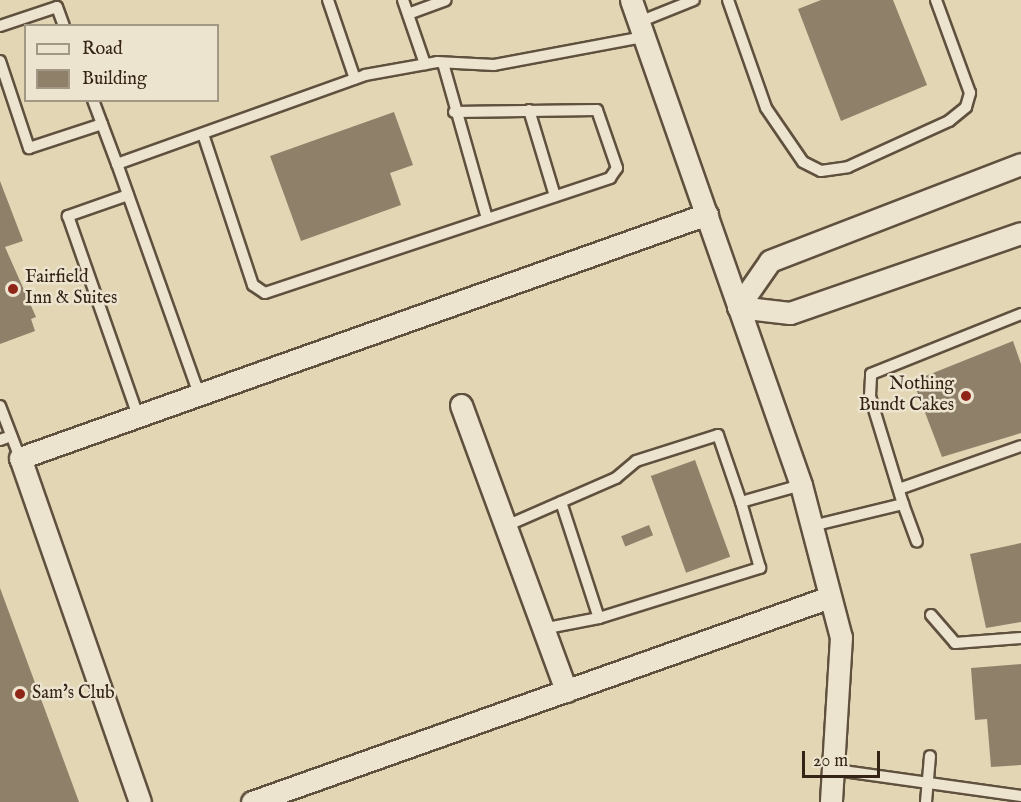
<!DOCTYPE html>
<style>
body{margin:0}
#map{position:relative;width:1021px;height:802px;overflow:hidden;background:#e2d6b5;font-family:"IM FELL English",serif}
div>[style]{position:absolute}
.building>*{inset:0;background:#8f8069;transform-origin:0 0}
.roads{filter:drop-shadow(2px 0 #60503e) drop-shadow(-2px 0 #60503e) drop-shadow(0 2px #60503e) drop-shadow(0 -2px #60503e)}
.lane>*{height:10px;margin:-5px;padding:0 5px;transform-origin:5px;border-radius:5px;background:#ece4cf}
.street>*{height:21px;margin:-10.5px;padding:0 10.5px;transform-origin:10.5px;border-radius:10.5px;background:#ece4cf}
.dots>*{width:16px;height:16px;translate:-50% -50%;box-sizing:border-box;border:3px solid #ece4cf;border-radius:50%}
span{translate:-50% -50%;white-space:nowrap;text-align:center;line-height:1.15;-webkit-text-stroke:5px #ece4cf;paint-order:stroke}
.poi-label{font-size:18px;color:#352316}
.left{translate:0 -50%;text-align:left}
.right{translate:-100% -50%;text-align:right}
.legend{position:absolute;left:24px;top:24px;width:195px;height:78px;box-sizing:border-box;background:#ece4cf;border:2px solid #a39785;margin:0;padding:8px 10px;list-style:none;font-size:18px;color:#352316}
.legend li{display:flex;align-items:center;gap:12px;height:30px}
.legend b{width:30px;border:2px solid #a39785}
.scale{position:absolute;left:802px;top:751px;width:78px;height:27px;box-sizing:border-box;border:3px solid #352316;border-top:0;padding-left:8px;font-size:18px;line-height:21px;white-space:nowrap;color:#352316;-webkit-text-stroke:4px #ece4cf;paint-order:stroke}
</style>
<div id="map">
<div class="building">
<i style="clip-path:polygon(821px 0,893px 0,927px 85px,841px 121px,798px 9px)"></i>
<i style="clip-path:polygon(394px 112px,413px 165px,390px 173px,401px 205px,301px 241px,270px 156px)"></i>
<i style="clip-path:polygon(0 181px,23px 241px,5px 247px,36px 317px,31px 319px,35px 331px,0 344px)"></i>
<i style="clip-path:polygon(1013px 341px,1021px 364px,1021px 433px,942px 457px,913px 381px)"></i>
<i style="left:695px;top:460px;width:103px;height:47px;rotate:70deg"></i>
<i style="left:649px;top:525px;width:11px;height:30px;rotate:68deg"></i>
<i style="clip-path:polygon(1021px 543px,1021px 622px,986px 628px,970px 554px)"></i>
<i style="clip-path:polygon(0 588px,79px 802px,0 802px)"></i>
<i style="clip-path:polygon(1021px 664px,1021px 765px,991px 767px,987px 719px,975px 720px,971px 668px)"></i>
</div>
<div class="roads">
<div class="lane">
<i style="left:328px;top:0;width:83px;rotate:71.1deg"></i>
<i style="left:403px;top:0;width:68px;rotate:71deg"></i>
<i style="left:728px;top:0;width:114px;rotate:70.6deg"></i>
<i style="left:766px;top:108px;width:65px;rotate:55.6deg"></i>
<i style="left:803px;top:162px;width:20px;rotate:27deg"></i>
<i style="left:821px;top:171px;width:27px;rotate:-8deg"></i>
<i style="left:848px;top:167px;width:111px;rotate:-24.5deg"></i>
<i style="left:949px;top:121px;width:22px;rotate:-39deg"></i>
<i style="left:966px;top:107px;width:15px;rotate:-74deg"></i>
<i style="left:970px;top:93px;width:99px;rotate:-110.1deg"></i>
<i style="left:408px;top:14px;width:40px;rotate:-20.2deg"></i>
<i style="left:639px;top:22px;width:59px;rotate:-21.8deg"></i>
<i style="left:0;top:26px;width:60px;rotate:-18.4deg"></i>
<i style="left:57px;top:7px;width:20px;rotate:70deg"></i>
<i style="left:0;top:61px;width:92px;rotate:71.6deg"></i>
<i style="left:29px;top:148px;width:77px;rotate:-18.2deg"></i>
<i style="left:443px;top:63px;width:162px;rotate:74.2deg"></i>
<i style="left:93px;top:100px;width:68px;rotate:69.4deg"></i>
<i style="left:529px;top:110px;width:90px;rotate:73.2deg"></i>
<i style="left:203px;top:134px;width:159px;rotate:71.7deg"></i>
<i style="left:253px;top:285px;width:14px;rotate:34deg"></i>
<i style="left:265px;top:293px;width:364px;rotate:-18.4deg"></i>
<i style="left:610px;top:178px;width:12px;rotate:-55deg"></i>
<i style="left:617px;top:168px;width:61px;rotate:-109deg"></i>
<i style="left:597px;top:110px;width:143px;rotate:179.2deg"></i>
<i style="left:128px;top:195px;width:64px;rotate:160.7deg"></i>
<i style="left:68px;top:216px;width:212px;rotate:70.7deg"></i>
<i style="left:199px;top:394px;width:244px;rotate:-109.6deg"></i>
<i style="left:117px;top:164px;width:263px;rotate:-19.7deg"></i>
<i style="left:365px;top:75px;width:73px;rotate:-10.2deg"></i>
<i style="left:437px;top:62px;width:57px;rotate:3deg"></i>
<i style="left:494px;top:65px;width:153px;rotate:-10.6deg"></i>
<i style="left:0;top:406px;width:56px;rotate:69deg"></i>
<i style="left:0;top:440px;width:12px;rotate:-20deg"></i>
<i style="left:899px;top:489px;width:129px;rotate:-19.4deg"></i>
<i style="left:561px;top:502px;width:122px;rotate:71.9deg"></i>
<i style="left:903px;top:504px;width:113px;rotate:-107deg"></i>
<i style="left:870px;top:396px;width:22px;rotate:-87deg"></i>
<i style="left:871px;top:374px;width:162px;rotate:-21.8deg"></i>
<i style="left:506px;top:526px;width:120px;rotate:-23.6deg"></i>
<i style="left:616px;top:478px;width:26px;rotate:-40deg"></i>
<i style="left:636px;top:461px;width:86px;rotate:-17.6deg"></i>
<i style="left:718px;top:435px;width:71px;rotate:71.1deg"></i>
<i style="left:812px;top:526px;width:94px;rotate:-13.6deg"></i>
<i style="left:903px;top:504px;width:40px;rotate:69.8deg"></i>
<i style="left:931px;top:615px;width:37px;rotate:49deg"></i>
<i style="left:955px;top:643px;width:66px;rotate:-4.3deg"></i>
<i style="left:542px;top:629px;width:58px;rotate:-10.9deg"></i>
<i style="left:599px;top:618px;width:169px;rotate:-17.3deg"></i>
<i style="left:760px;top:568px;width:69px;rotate:-106.1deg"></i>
<i style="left:741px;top:502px;width:62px;rotate:-15.8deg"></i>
<i style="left:836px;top:770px;width:187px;rotate:8deg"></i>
<i style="left:926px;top:802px;width:46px;rotate:-85deg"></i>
</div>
<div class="street">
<i style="left:631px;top:0;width:514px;rotate:70.68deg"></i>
<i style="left:801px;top:485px;width:157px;rotate:75.3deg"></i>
<i style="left:841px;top:637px;width:165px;rotate:93.5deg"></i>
<i style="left:1021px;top:164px;width:269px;rotate:158.9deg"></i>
<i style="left:770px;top:261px;width:56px;rotate:124.8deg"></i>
<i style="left:738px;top:307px;width:52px;rotate:6.6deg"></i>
<i style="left:790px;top:313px;width:244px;rotate:-19.1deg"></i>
<i style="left:461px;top:405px;width:305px;rotate:69.8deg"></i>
<i style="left:140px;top:802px;width:364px;rotate:-109.2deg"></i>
<i style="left:20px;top:458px;width:729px;rotate:-19.55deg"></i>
<i style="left:252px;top:802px;width:613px;rotate:-19.53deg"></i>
</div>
</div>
<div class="dots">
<i style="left:13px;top:289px;background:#8f2418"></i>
<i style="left:966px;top:396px;background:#8f2418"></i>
<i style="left:20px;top:694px;background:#8f2418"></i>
</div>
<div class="poi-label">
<span class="left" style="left:25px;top:289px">Fairfield<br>Inn &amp; Suites</span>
<span class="right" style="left:954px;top:396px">Nothing<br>Bundt Cakes</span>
<span class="left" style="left:32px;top:694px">Sam's Club</span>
</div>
<ul class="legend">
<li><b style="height:8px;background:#ece4cf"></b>Road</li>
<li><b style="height:16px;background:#8f8069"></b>Building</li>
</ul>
<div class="scale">20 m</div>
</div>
